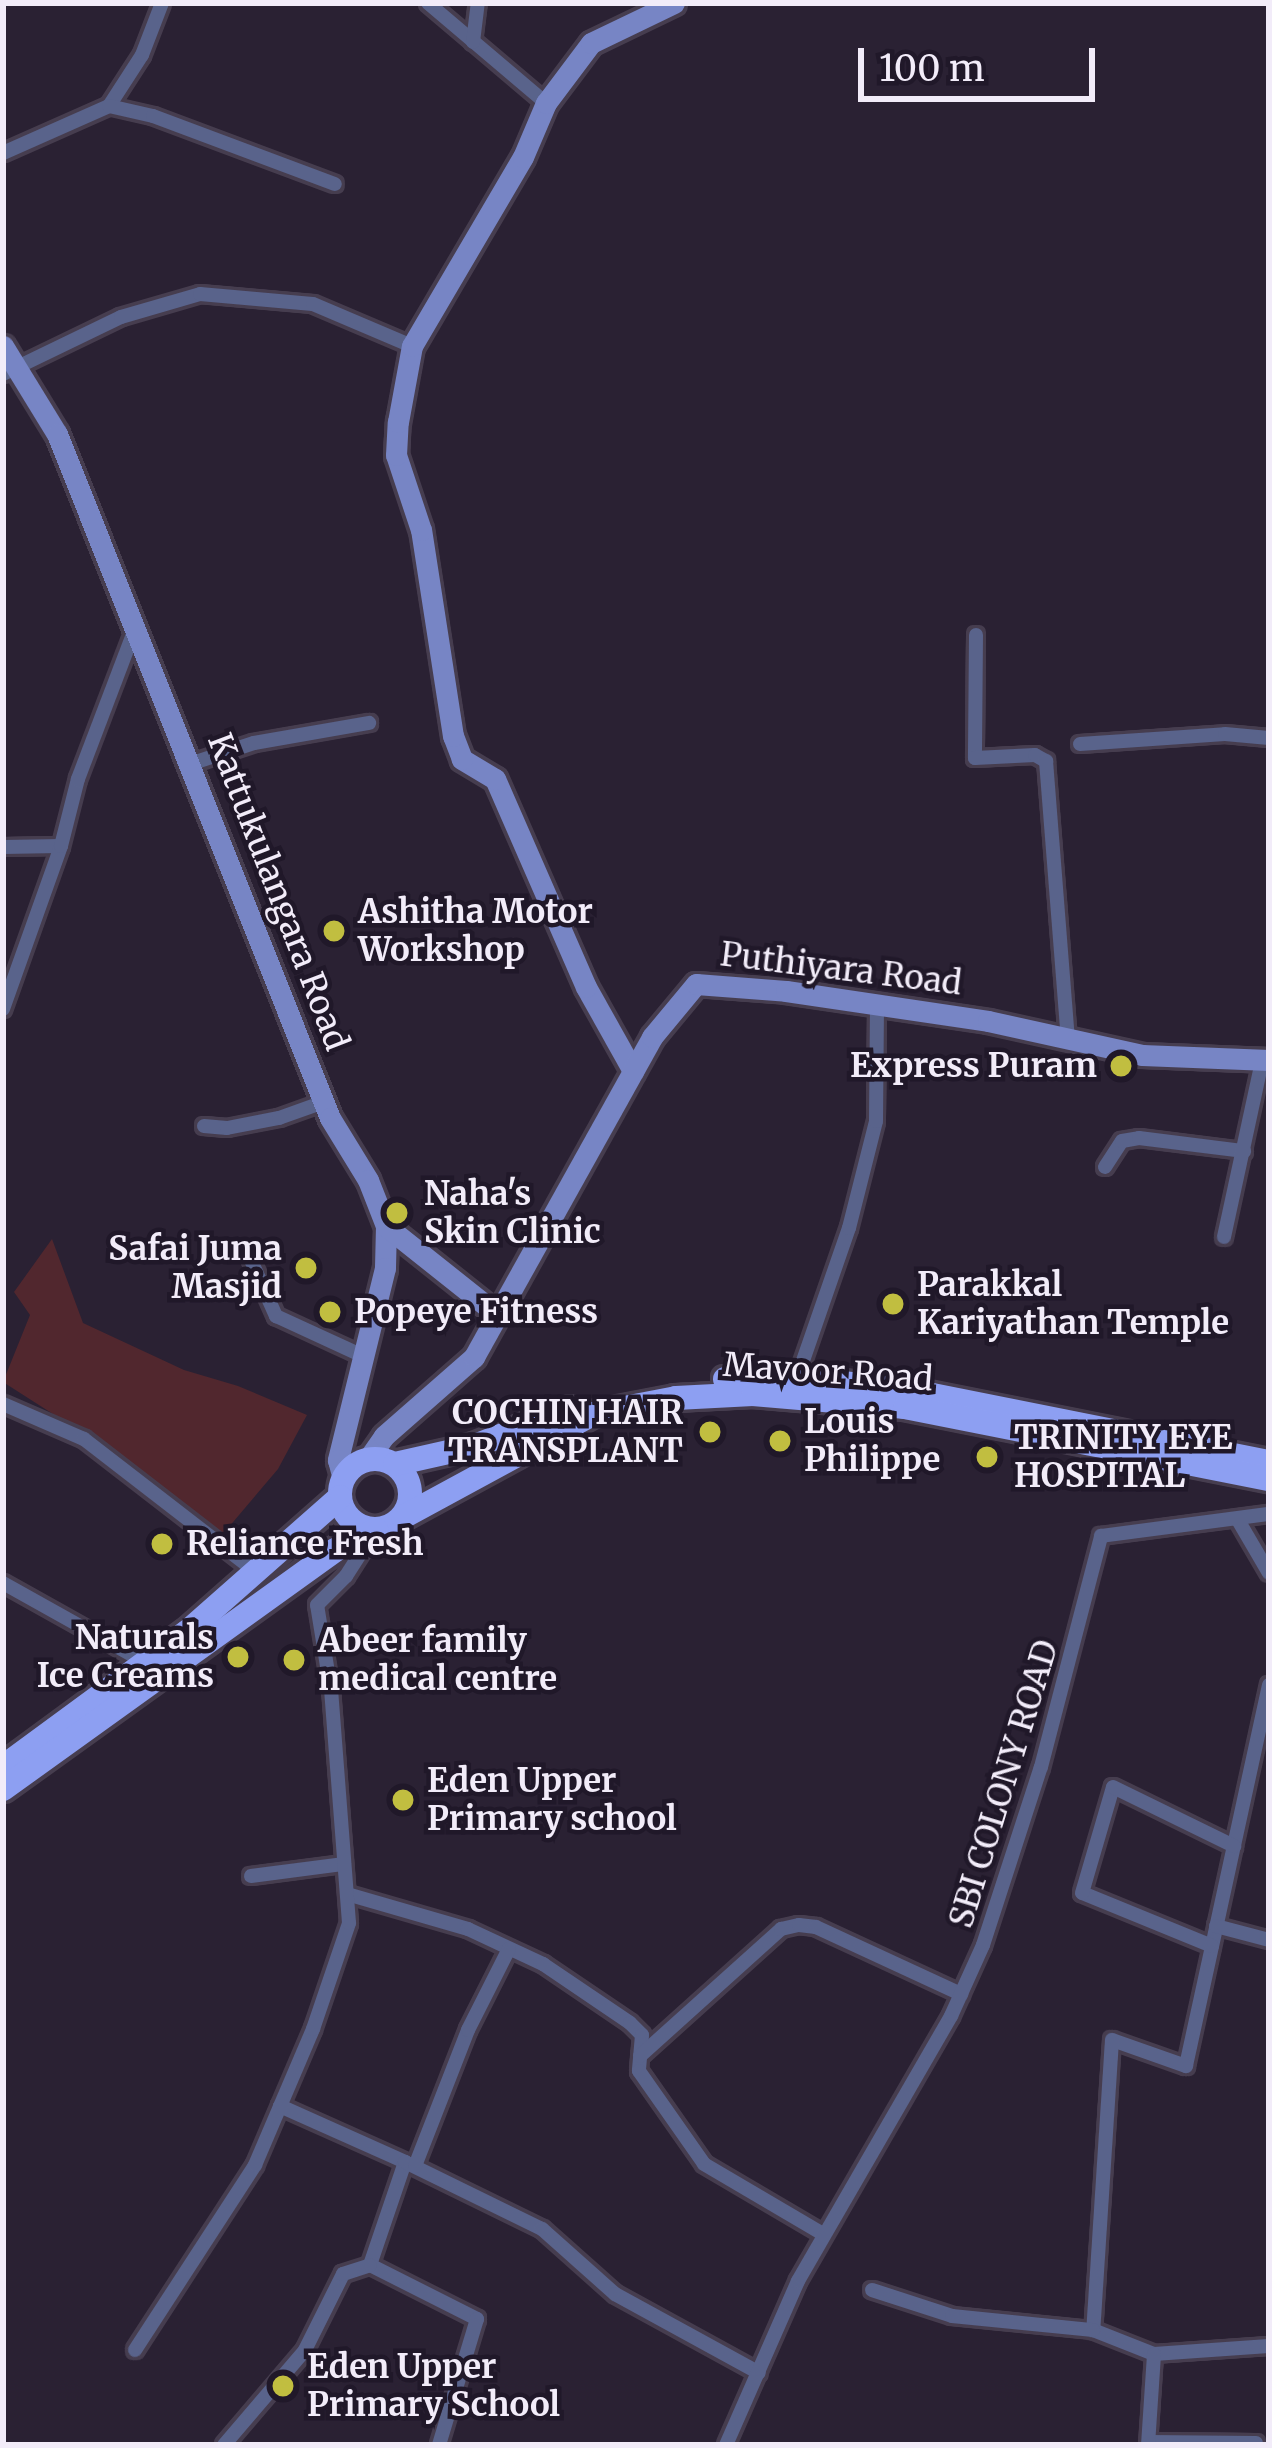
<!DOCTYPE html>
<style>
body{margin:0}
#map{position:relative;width:1272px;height:2448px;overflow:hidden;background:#2a2133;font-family:Merriweather,serif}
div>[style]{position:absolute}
.green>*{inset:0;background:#51272e}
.roads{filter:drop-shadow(3px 0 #463d4f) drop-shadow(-3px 0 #463d4f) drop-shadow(0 3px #463d4f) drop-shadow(0 -3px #463d4f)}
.street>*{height:14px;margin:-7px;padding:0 7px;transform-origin:7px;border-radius:7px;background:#59638b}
.secondary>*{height:21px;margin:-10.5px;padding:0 10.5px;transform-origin:10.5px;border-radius:10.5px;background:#7785c5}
.primary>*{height:24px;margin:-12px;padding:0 12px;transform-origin:12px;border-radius:12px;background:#8d9ff2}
.primary>.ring{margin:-12px;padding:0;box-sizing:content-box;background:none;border:24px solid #8d9ff2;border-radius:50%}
.dots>*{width:33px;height:33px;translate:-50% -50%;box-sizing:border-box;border:6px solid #201829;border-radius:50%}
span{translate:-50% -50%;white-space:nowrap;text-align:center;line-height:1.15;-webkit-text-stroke:9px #201829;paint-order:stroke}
.street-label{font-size:33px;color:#f2ecf9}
.poi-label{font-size:33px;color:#f2ecf9;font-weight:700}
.left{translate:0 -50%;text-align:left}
.right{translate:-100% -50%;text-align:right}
.frame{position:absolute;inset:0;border:6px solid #f2ecf9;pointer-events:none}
.scale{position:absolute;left:858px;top:48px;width:237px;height:54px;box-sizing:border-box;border:6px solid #f2ecf9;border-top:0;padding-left:15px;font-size:36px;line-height:42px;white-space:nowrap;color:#f2ecf9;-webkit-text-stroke:9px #201829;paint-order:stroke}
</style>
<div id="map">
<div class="green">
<i style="clip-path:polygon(52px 1239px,83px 1323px,184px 1370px,238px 1386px,307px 1415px,278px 1469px,217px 1541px,78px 1430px,3px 1382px,30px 1315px,14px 1292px)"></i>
</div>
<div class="roads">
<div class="street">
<i style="left:428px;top:3px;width:155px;rotate:40.3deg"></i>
<i style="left:473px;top:42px;width:39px;rotate:-83deg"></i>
<i style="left:109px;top:106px;width:61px;rotate:-57.1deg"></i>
<i style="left:142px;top:55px;width:56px;rotate:-69deg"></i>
<i style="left:3px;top:153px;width:116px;rotate:-23.9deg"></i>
<i style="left:109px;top:106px;width:45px;rotate:12.8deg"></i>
<i style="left:153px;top:116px;width:194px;rotate:20.5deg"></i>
<i style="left:3px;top:374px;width:131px;rotate:-25.8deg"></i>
<i style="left:121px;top:317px;width:82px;rotate:-16.2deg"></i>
<i style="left:200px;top:294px;width:113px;rotate:5.1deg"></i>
<i style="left:313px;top:304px;width:108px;rotate:23deg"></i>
<i style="left:976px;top:635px;width:123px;rotate:90.5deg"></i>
<i style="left:975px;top:758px;width:60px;rotate:-2.9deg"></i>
<i style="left:1035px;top:755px;width:13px;rotate:29deg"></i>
<i style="left:1046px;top:761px;width:279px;rotate:85.5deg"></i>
<i style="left:1080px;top:744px;width:145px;rotate:-3.9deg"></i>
<i style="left:1225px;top:734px;width:44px;rotate:5.2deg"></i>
<i style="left:193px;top:763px;width:64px;rotate:-18.2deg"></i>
<i style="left:254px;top:743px;width:117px;rotate:-9.9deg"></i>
<i style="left:3px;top:847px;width:58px;rotate:-1deg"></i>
<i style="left:3px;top:1009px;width:173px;rotate:-70.4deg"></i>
<i style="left:61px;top:846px;width:69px;rotate:-75.8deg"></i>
<i style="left:78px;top:779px;width:160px;rotate:-69.2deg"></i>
<i style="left:204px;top:1126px;width:23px;rotate:5deg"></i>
<i style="left:227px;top:1128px;width:53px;rotate:-10.9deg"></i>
<i style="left:279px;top:1118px;width:48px;rotate:-19.6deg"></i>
<i style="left:1105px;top:1167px;width:31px;rotate:-57deg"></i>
<i style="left:1122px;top:1141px;width:17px;rotate:-10deg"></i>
<i style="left:1139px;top:1138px;width:106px;rotate:7.1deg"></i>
<i style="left:1224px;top:1237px;width:180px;rotate:-77.8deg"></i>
<i style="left:250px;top:1258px;width:64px;rotate:65.9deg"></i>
<i style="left:276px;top:1316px;width:96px;rotate:24.7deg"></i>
<i style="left:797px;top:1378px;width:159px;rotate:-70.9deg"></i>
<i style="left:849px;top:1228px;width:110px;rotate:-75.8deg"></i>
<i style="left:876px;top:1121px;width:117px;rotate:-89.5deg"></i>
<i style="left:3px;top:1404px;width:88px;rotate:23.4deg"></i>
<i style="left:84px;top:1439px;width:217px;rotate:37.7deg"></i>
<i style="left:1238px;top:1520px;width:61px;rotate:59.7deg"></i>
<i style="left:3px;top:1583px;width:164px;rotate:29.2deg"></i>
<i style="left:1269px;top:1685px;width:390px;rotate:102.3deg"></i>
<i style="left:1186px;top:2066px;width:78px;rotate:-160.6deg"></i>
<i style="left:1112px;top:2040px;width:291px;rotate:93.7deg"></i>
<i style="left:1093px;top:2330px;width:66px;rotate:21.5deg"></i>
<i style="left:1154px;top:2354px;width:115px;rotate:-4deg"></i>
<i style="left:251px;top:1876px;width:94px;rotate:-7.4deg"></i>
<i style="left:347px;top:1894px;width:126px;rotate:16.1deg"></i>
<i style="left:468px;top:1929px;width:83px;rotate:25deg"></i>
<i style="left:543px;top:1964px;width:105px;rotate:34.1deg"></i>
<i style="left:630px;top:2023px;width:17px;rotate:45deg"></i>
<i style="left:642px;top:2035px;width:36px;rotate:95deg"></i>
<i style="left:639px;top:2071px;width:113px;rotate:55deg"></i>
<i style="left:704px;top:2164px;width:138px;rotate:30.5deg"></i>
<i style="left:1216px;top:1926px;width:55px;rotate:14.8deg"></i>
<i style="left:1212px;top:1946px;width:140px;rotate:-157.8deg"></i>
<i style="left:1082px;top:1893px;width:110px;rotate:-73.7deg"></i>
<i style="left:1113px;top:1787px;width:135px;rotate:26deg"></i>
<i style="left:640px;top:2056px;width:190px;rotate:-42deg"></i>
<i style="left:781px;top:1929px;width:18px;rotate:-13deg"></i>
<i style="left:799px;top:1925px;width:17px;rotate:7deg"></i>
<i style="left:816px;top:1927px;width:160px;rotate:24.8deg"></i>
<i style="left:280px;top:2106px;width:137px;rotate:24.1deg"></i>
<i style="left:405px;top:2162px;width:109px;rotate:108.8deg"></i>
<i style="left:370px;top:2265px;width:120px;rotate:26.8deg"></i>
<i style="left:477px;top:2319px;width:132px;rotate:106.8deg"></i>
<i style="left:405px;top:2162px;width:153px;rotate:26.1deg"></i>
<i style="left:542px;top:2229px;width:98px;rotate:41.7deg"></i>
<i style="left:615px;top:2294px;width:164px;rotate:28.7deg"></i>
<i style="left:415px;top:2166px;width:146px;rotate:-68.7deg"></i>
<i style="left:468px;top:2030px;width:91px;rotate:-63.2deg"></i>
<i style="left:872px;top:2290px;width:84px;rotate:18deg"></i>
<i style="left:952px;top:2316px;width:142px;rotate:5.7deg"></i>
<i style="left:135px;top:2350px;width:221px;rotate:-57deg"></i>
<i style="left:255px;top:2165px;width:148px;rotate:-66.9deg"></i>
<i style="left:313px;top:2029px;width:112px;rotate:-71.2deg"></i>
<i style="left:349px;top:1923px;width:233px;rotate:-94.4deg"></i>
<i style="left:331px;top:1691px;width:87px;rotate:-99.2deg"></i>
<i style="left:317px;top:1605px;width:41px;rotate:-45deg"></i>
<i style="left:346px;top:1576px;width:50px;rotate:-57.3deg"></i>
<i style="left:1149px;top:2442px;width:107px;rotate:0.5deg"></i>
<i style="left:224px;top:2445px;width:125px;rotate:-49.5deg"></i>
<i style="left:305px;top:2350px;width:85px;rotate:-63.4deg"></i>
<i style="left:343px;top:2274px;width:28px;rotate:-18deg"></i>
<i style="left:726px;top:2445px;width:179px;rotate:-66.3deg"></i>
<i style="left:798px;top:2281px;width:306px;rotate:-60deg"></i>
<i style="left:951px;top:2016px;width:78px;rotate:-65.7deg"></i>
<i style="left:983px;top:1945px;width:187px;rotate:-72deg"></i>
<i style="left:1041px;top:1767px;width:239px;rotate:-75.4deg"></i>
<i style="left:1101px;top:1536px;width:169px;rotate:-7.5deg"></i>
<i style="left:1148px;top:2445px;width:91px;rotate:-86.2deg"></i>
</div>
<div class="secondary">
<i style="left:3px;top:346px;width:103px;rotate:58.5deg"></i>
<i style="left:57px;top:434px;width:736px;rotate:68.24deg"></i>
<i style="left:330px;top:1118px;width:73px;rotate:58.5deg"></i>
<i style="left:368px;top:1180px;width:49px;rotate:68.6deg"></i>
<i style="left:386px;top:1226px;width:42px;rotate:91.4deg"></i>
<i style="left:385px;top:1268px;width:198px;rotate:103.8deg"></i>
<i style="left:338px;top:1460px;width:20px;rotate:75deg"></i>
<i style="left:633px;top:1071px;width:96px;rotate:-119.2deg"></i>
<i style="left:586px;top:987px;width:227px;rotate:-113.6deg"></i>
<i style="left:495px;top:779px;width:39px;rotate:-149deg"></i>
<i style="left:462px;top:759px;width:25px;rotate:-111deg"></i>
<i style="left:453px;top:736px;width:208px;rotate:-98.8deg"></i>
<i style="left:421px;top:530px;width:79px;rotate:-108.4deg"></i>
<i style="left:396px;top:455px;width:33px;rotate:-87deg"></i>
<i style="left:398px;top:422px;width:77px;rotate:-79.6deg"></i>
<i style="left:412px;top:346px;width:219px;rotate:-59.6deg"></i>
<i style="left:523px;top:157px;width:59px;rotate:-66.9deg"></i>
<i style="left:546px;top:103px;width:75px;rotate:-53.1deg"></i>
<i style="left:591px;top:43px;width:92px;rotate:-25.7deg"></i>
<i style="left:386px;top:1226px;width:143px;rotate:38.5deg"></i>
<i style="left:368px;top:1459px;width:28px;rotate:-55deg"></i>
<i style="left:384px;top:1436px;width:120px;rotate:-41.3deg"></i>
<i style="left:474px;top:1357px;width:366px;rotate:-60.9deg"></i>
<i style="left:652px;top:1037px;width:69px;rotate:-50.3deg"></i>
<i style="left:696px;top:984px;width:90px;rotate:4.4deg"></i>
<i style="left:786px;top:991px;width:204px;rotate:8.4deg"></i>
<i style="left:988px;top:1021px;width:158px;rotate:12.4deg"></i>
<i style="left:1142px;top:1055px;width:127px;rotate:2.3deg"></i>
</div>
<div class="primary">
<i style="left:725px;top:1379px;width:72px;rotate:-0.8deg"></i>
<i style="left:797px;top:1378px;width:112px;rotate:6.2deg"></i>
<i style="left:908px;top:1390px;width:368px;rotate:11.3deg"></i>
<i class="ring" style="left:340px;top:1459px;width:46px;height:46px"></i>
<i style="left:395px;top:1464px;width:82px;rotate:-12.7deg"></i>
<i style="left:475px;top:1446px;width:101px;rotate:-21.5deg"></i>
<i style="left:403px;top:1517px;width:216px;rotate:-28.5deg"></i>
<i style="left:593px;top:1414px;width:85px;rotate:-10.9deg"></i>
<i style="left:676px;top:1398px;width:77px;rotate:-3deg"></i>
<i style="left:753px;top:1394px;width:153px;rotate:4.9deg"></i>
<i style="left:905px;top:1407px;width:371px;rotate:11.2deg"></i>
<i style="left:3px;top:1767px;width:228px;rotate:-36.3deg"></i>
<i style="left:187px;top:1632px;width:204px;rotate:-41.4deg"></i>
<i style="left:3px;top:1789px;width:409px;rotate:-35.7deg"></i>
<i style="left:335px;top:1550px;width:46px;rotate:-26deg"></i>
</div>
</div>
<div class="dots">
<i style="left:334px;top:931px;background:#c1be40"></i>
<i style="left:1121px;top:1066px;background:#c1be40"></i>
<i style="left:397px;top:1213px;background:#c1be40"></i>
<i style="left:306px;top:1268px;background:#c1be40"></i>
<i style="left:893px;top:1304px;background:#c1be40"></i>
<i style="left:330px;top:1312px;background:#c1be40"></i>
<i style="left:710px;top:1432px;background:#c1be40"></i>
<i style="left:780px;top:1441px;background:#c1be40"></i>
<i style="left:987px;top:1457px;background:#c1be40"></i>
<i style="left:162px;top:1544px;background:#c1be40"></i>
<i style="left:238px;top:1657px;background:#c1be40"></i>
<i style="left:294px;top:1660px;background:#c1be40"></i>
<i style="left:403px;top:1800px;background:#c1be40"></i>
<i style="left:283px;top:2386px;background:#c1be40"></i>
</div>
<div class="street-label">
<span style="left:278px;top:892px;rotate:69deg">Kattukulangara Road</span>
<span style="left:841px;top:969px;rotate:7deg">Puthiyara Road</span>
<span style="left:828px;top:1372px;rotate:4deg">Mavoor Road</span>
<span style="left:1004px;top:1784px;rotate:-73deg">SBI COLONY ROAD</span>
</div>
<div class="poi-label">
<span class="left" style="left:358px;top:931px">Ashitha Motor<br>Workshop</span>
<span class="right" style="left:1097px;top:1066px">Express Puram</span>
<span class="left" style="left:424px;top:1213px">Naha's<br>Skin Clinic</span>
<span class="right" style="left:282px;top:1268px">Safai Juma<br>Masjid</span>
<span class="left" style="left:917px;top:1304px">Parakkal<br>Kariyathan Temple</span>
<span class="left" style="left:354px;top:1312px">Popeye Fitness</span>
<span class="right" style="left:683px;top:1432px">COCHIN HAIR<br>TRANSPLANT</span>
<span class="left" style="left:804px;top:1441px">Louis<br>Philippe</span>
<span class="left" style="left:1014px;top:1457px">TRINITY EYE<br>HOSPITAL</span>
<span class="left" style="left:186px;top:1544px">Reliance Fresh</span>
<span class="right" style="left:214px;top:1657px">Naturals<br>Ice Creams</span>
<span class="left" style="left:318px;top:1660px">Abeer family<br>medical centre</span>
<span class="left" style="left:427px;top:1800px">Eden Upper<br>Primary school</span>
<span class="left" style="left:307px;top:2386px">Eden Upper<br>Primary School</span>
</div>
<div class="frame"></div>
<div class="scale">100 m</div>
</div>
